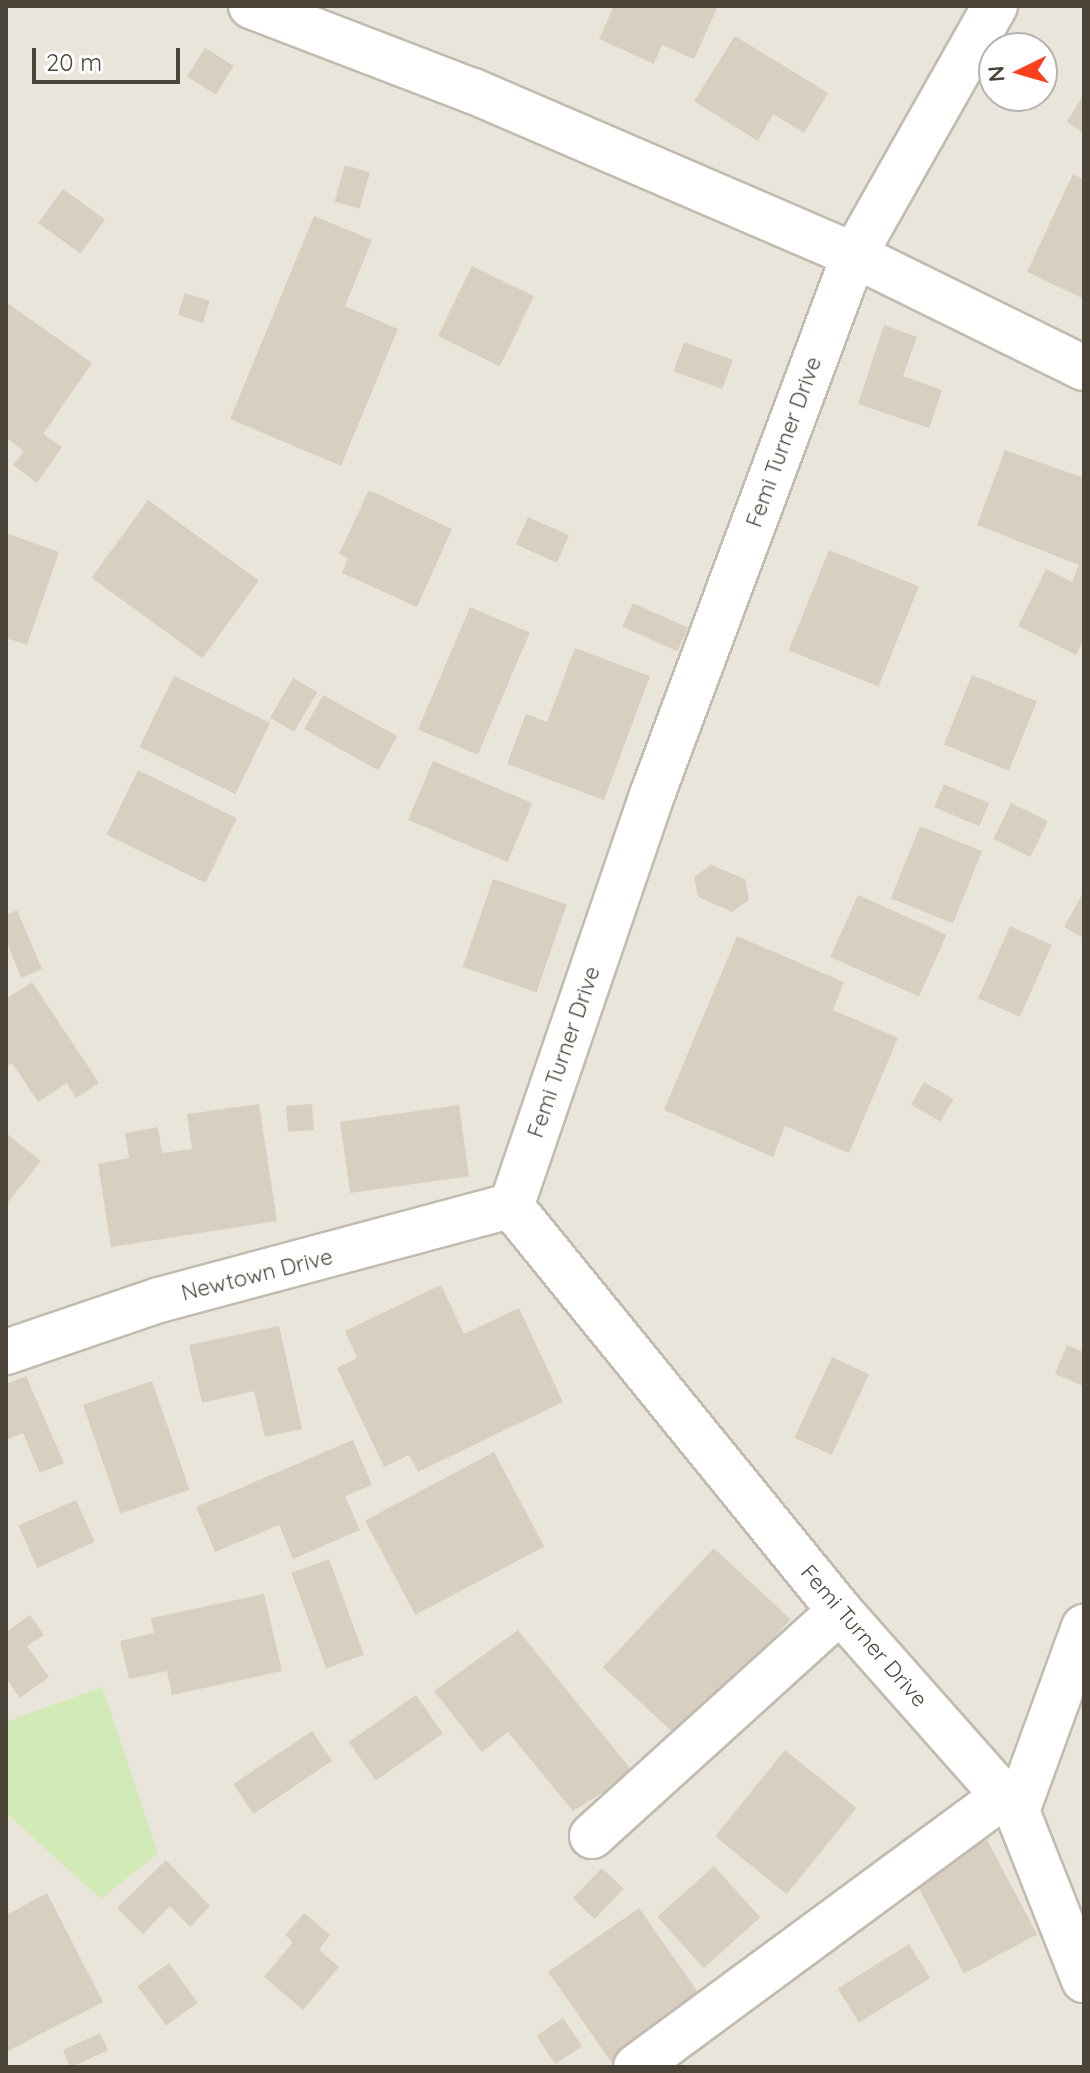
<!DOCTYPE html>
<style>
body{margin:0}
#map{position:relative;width:1090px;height:2073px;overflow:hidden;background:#f6f3ec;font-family:Quicksand,sans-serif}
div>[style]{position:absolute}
.residential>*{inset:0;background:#eae5da}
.green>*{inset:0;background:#d2eab5}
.building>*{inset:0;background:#d8cfc1;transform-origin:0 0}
.roads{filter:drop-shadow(2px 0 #c2bbae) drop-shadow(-2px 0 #c2bbae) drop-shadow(0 2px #c2bbae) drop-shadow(0 -2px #c2bbae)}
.minor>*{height:44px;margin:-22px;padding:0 22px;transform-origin:22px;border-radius:22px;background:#fff}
span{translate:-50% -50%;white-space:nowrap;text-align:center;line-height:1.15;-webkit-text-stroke:6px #fff;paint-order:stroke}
.street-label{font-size:22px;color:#4b4439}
.frame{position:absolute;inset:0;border:8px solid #4b4439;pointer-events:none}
.north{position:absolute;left:978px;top:32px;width:80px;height:80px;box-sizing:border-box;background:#fff;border:2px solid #b7b4b0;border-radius:50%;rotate:265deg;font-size:22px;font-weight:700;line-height:32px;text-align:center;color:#4b4439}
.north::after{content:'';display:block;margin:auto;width:28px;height:36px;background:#fc3f1d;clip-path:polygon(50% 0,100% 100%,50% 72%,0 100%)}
.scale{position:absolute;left:32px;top:48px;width:148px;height:36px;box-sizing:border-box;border:4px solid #4b4439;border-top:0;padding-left:10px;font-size:24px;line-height:28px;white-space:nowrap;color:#4b4439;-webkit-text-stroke:6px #fff;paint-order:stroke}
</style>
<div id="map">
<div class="residential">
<i style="clip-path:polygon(evenodd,6px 6px,1084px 6px,1084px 2067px,6px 2067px,6px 6px,994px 48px,1042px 48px,1042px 96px,994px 96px,994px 48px)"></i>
</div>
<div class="green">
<i style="clip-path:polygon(102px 1687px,158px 1853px,101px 1899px,6px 1813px,6px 1722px)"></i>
</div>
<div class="building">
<i style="clip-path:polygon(614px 6px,718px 6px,694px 59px,662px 45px,654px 64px,599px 39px)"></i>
<i style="clip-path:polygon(735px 36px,828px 93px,804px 133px,773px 114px,758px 141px,694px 101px)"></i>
<i style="left:205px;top:48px;width:34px;height:34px;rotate:32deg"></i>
<i style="clip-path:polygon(1084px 94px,1084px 133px,1067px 122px)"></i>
<i style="left:345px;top:165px;width:26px;height:38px;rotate:16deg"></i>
<i style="clip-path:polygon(1073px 174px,1084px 180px,1084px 299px,1027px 272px)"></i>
<i style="left:63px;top:189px;width:52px;height:42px;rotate:36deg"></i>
<i style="clip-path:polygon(314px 216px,372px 240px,345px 306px,398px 329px,341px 466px,230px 419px)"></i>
<i style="left:472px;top:266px;width:69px;height:78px;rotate:26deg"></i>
<i style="left:185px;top:293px;width:26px;height:23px;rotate:18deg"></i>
<i style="clip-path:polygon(6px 302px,92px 363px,43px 434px,62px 447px,37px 483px,13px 465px,24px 451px,6px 438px)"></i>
<i style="clip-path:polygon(884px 325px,917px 337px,903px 376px,942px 390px,929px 428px,858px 404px)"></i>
<i style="left:684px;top:342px;width:52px;height:31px;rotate:20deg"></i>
<i style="clip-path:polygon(1005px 450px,1084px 478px,1084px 640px,1076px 655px,1018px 626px,1046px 569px,1072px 582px,1079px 565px,977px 525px)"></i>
<i style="clip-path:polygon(369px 490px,452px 529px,417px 607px,342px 573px,348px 558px,339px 554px)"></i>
<i style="left:148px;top:500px;width:137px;height:96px;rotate:36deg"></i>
<i style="left:528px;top:517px;width:45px;height:30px;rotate:24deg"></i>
<i style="clip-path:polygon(6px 533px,59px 552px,27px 645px,6px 638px)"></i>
<i style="left:829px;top:550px;width:97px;height:108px;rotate:22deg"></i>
<i style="left:633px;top:603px;width:60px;height:26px;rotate:24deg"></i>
<i style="left:470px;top:607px;width:65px;height:133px;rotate:23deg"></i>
<i style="clip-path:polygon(575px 648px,650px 676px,604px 800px,507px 764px,526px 714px,547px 722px)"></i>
<i style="left:972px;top:675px;width:70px;height:75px;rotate:22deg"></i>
<i style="left:174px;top:676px;width:107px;height:79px;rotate:26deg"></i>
<i style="left:293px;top:678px;width:28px;height:46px;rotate:30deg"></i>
<i style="left:323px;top:695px;width:85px;height:39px;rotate:29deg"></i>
<i style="left:433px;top:761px;width:108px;height:64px;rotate:23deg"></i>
<i style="left:138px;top:770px;width:110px;height:72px;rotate:26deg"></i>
<i style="left:944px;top:784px;width:49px;height:25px;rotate:23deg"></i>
<i style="left:1011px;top:803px;width:41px;height:40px;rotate:26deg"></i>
<i style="left:920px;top:826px;width:67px;height:78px;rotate:22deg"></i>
<i style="clip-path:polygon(711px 865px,745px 879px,749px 900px,732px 912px,698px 897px,694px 877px)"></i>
<i style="left:493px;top:879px;width:78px;height:93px;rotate:19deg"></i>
<i style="clip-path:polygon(1084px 891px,1084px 938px,1064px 927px)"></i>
<i style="left:858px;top:895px;width:97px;height:68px;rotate:24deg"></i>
<i style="clip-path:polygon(17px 910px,42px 969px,21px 978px,6px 940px,6px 915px)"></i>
<i style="left:1010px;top:926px;width:46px;height:79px;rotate:24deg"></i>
<i style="clip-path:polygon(737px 936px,844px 982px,833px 1010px,898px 1038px,849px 1153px,785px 1126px,773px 1157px,664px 1110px)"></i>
<i style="clip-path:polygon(32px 982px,99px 1083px,76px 1098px,67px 1083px,38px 1102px,12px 1063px,6px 1067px,6px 999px)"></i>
<i style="left:924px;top:1082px;width:34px;height:26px;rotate:30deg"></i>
<i style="clip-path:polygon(259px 1104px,277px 1221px,111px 1247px,98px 1164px,129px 1158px,125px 1133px,158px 1127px,162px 1153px,192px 1149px,187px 1114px)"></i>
<i style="left:312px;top:1104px;width:26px;height:26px;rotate:86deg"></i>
<i style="left:459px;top:1105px;width:72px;height:120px;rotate:82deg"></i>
<i style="clip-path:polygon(6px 1133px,41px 1161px,6px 1205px)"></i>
<i style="clip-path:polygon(441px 1285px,464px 1334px,519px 1308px,563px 1402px,418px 1472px,409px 1455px,384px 1467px,337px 1368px,357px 1358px,345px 1331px)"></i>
<i style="clip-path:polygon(279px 1326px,302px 1429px,265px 1437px,254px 1391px,202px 1403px,189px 1345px)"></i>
<i style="clip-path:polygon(1067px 1345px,1084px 1352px,1084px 1386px,1055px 1374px)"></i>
<i style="left:832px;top:1357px;width:41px;height:89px;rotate:25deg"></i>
<i style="clip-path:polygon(26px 1376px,64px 1463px,40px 1473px,23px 1433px,6px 1440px,6px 1384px)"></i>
<i style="left:152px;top:1381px;width:115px;height:73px;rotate:71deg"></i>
<i style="clip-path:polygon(353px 1440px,372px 1485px,345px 1496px,360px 1530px,293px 1559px,279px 1525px,215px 1552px,196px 1507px)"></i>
<i style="left:494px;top:1452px;width:107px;height:146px;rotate:62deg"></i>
<i style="left:76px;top:1500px;width:46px;height:63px;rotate:66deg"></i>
<i style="left:714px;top:1548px;width:105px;height:163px;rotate:43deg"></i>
<i style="left:329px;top:1559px;width:102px;height:40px;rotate:70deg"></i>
<i style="clip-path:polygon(264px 1594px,282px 1671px,172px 1695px,167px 1671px,129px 1679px,120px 1641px,154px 1633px,151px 1618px)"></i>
<i style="clip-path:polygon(30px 1615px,44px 1635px,27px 1646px,49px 1677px,20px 1698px,6px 1678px,6px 1632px)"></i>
<i style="clip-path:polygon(518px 1630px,634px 1773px,573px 1811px,508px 1732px,482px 1752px,434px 1691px)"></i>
<i style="left:416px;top:1695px;width:47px;height:82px;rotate:55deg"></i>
<i style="left:312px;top:1731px;width:36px;height:95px;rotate:56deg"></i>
<i style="left:785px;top:1750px;width:92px;height:111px;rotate:39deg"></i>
<i style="left:987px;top:1840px;width:107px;height:83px;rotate:62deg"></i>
<i style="clip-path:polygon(166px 1860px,210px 1906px,190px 1927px,170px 1906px,143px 1934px,117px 1908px)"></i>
<i style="left:714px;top:1866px;width:69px;height:76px;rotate:48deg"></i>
<i style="left:602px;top:1868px;width:30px;height:42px;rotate:44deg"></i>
<i style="clip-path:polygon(47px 1893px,103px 2002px,6px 2052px,6px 1915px)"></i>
<i style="left:639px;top:1908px;width:118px;height:111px;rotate:55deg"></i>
<i style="clip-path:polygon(304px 1913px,330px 1935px,319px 1950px,339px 1967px,303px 2010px,264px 1977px,293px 1942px,285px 1935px)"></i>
<i style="left:909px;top:1944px;width:40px;height:84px;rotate:58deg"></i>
<i style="left:169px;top:1963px;width:49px;height:39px;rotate:54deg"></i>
<i style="left:563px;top:2018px;width:34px;height:32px;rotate:56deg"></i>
<i style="left:100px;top:2033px;width:19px;height:41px;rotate:65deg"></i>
</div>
<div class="roads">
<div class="minor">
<i style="left:251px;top:6px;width:238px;rotate:21deg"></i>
<i style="left:473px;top:91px;width:415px;rotate:23.3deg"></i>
<i style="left:854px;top:255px;width:256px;rotate:26.2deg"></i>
<i style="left:995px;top:6px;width:286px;rotate:119.5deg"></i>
<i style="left:854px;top:255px;width:577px;rotate:110.51deg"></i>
<i style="left:652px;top:795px;width:435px;rotate:108.9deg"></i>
<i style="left:511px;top:1206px;width:522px;rotate:50.91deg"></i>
<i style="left:840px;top:1611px;width:267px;rotate:48.5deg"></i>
<i style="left:1017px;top:1811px;width:182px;rotate:68.4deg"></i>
<i style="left:6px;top:1352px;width:162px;rotate:-18.8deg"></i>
<i style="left:159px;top:1300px;width:364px;rotate:-15deg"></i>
<i style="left:1017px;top:1811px;width:196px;rotate:-70deg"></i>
<i style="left:592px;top:1836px;width:335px;rotate:-42.2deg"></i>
<i style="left:636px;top:2067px;width:456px;rotate:-36.4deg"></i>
</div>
</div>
<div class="street-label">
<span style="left:784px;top:442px;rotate:-70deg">Femi Turner Drive</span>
<span style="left:564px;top:1052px;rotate:-71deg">Femi Turner Drive</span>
<span style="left:257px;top:1275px;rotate:-14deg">Newtown Drive</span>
<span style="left:864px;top:1636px;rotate:49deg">Femi Turner Drive</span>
</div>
<div class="frame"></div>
<div class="north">N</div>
<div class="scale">20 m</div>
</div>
